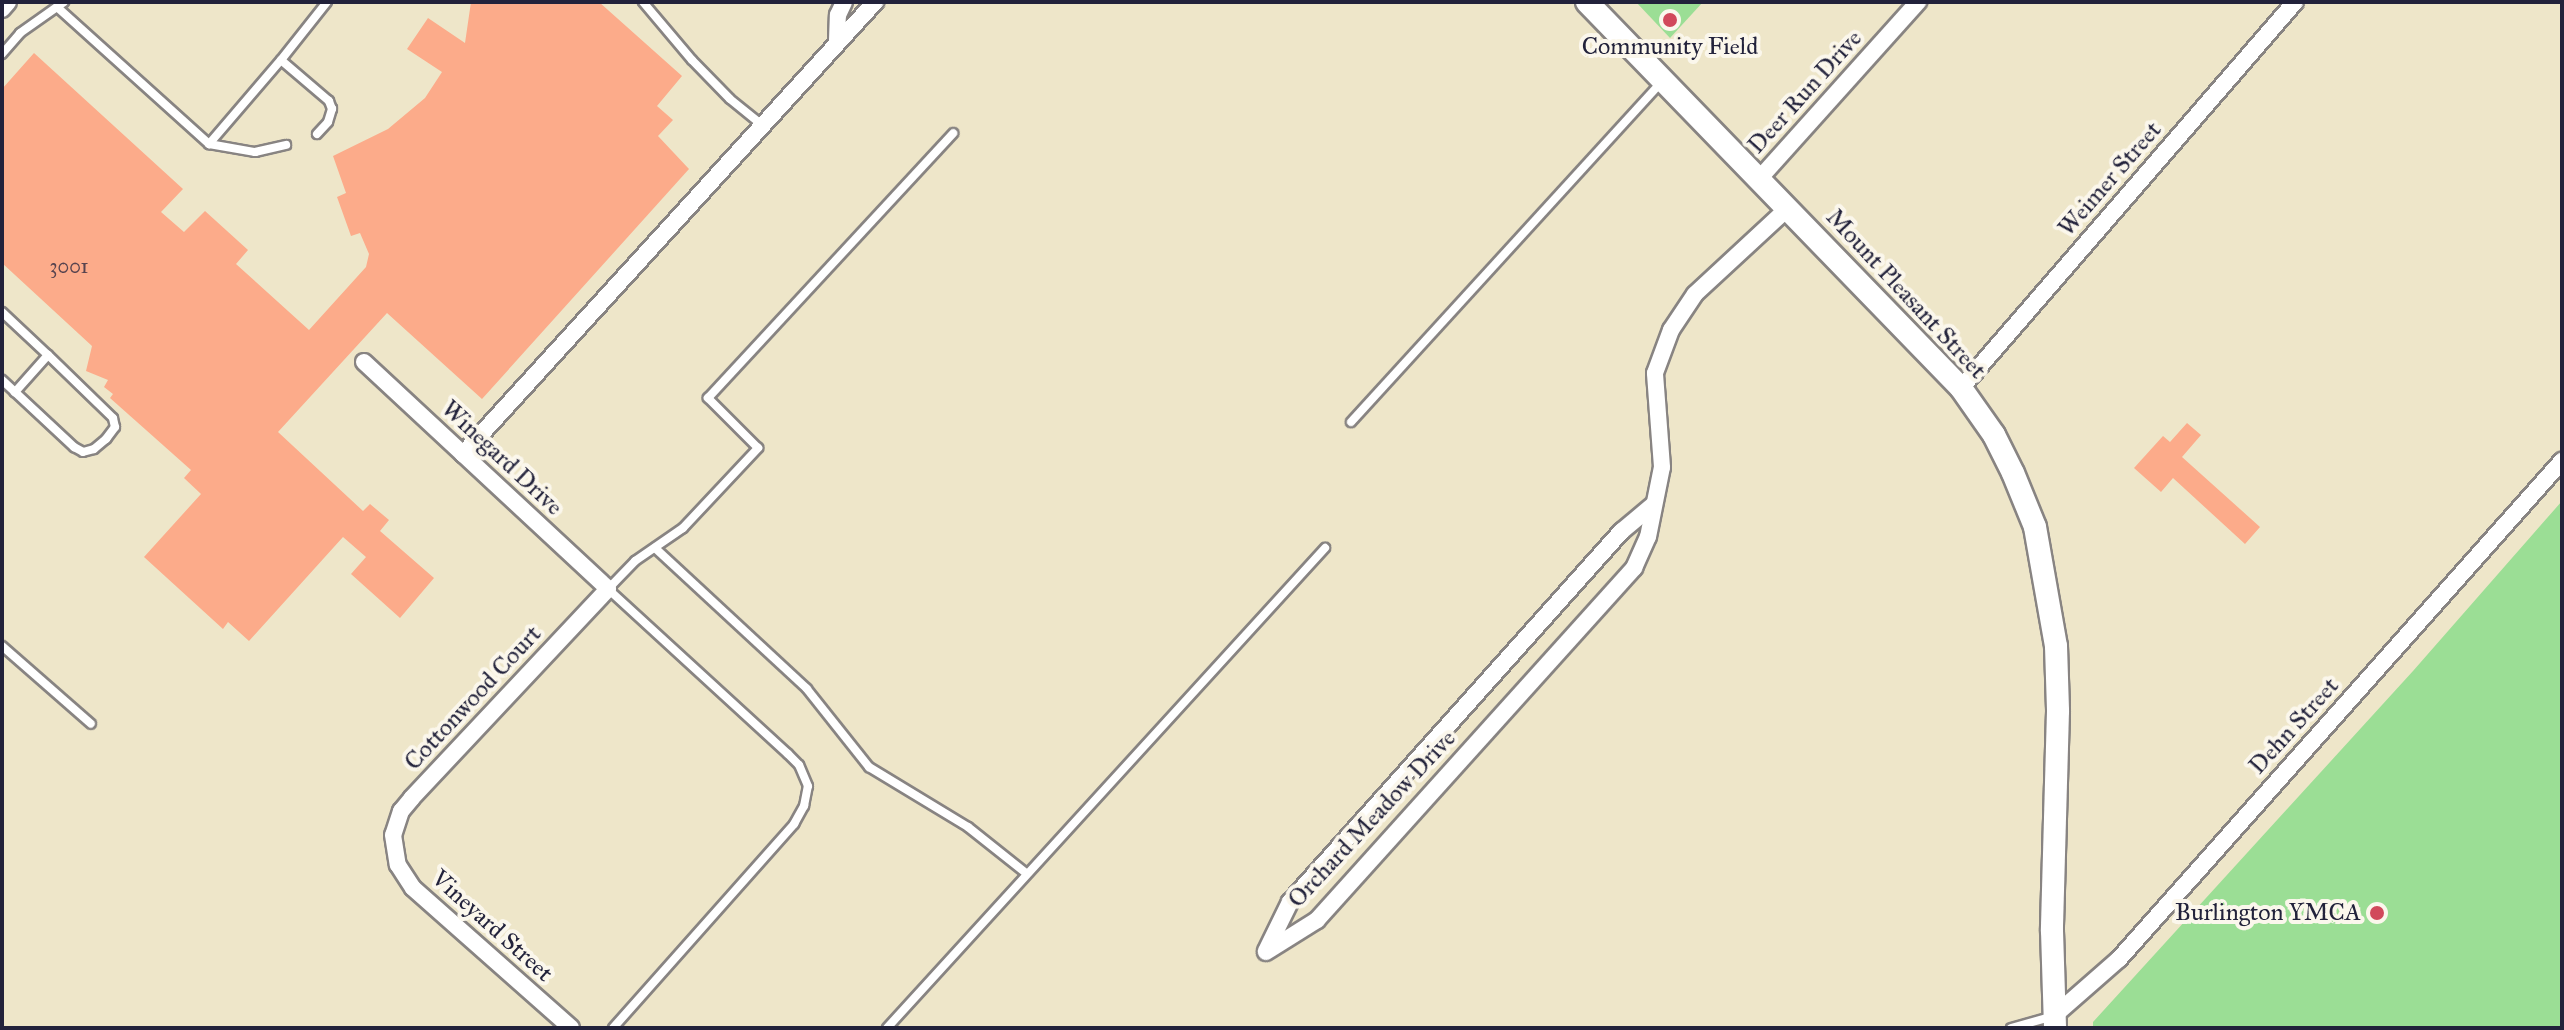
<!DOCTYPE html>
<style>
body{margin:0}
#map{position:relative;width:2564px;height:1030px;overflow:hidden;background:#eee6c9;font-family:"IM FELL Great Primer",serif}
div>[style]{position:absolute}
.green>*{inset:0;background:#9bde95}
.building>*{inset:0;background:#fcab8a}
.roads{filter:drop-shadow(2px 0 #888482) drop-shadow(-2px 0 #888482) drop-shadow(0 2px #888482) drop-shadow(0 -2px #888482)}
.lane>*{height:8px;margin:-4px;padding:0 4px;transform-origin:4px;border-radius:4px;background:#fff}
.street>*{height:16px;margin:-8px;padding:0 8px;transform-origin:8px;border-radius:8px;background:#fff}
.secondary>*{height:22px;margin:-11px;padding:0 11px;transform-origin:11px;border-radius:11px;background:#fff}
.dots>*{width:22px;height:22px;translate:-50% -50%;box-sizing:border-box;border:4px solid #fbf7ec;border-radius:50%}
span{translate:-50% -50%;white-space:nowrap;text-align:center;line-height:1.15;-webkit-text-stroke:8px #fbf7ec;paint-order:stroke}
.number-label{font-size:20px;color:#58444f}
.number-label span{-webkit-text-stroke-width:0}
.poi-label{font-size:24px;color:#22223b}
.right{translate:-100% -50%;text-align:right}
.street-label{font-size:24px;color:#22223b}
.frame{position:absolute;inset:0;border:4px solid #22223b;pointer-events:none}
</style>
<div id="map">
<div class="green">
<i style="clip-path:polygon(1636px 2px,1703px 2px,1670px 38px)"></i>
<i style="clip-path:polygon(2562px 501px,2562px 1028px,2093px 1028px,2093px 1022px,2413px 671px)"></i>
</div>
<div class="building">
<i style="clip-path:polygon(471px 2px,599px 2px,682px 76px,657px 106px,673px 120px,658px 136px,689px 169px,482px 399px,387px 313px,278px 432px,363px 511px,370px 504px,389px 520px,380px 531px,434px 578px,400px 618px,351px 574px,366px 557px,343px 537px,249px 641px,228px 622px,223px 629px,144px 557px,201px 494px,184px 478px,191px 470px,110px 398px,113px 394px,104px 387px,108px 380px,86px 371px,92px 346px,2px 263px,2px 89px,34px 53px,183px 189px,161px 212px,184px 232px,205px 211px,248px 250px,236px 264px,309px 330px,366px 267px,369px 254px,360px 233px,351px 236px,337px 197px,346px 193px,333px 156px,388px 129px,425px 98px,442px 72px,407px 49px,428px 18px,465px 43px)"></i>
<i style="clip-path:polygon(2187px 423px,2201px 435px,2182px 457px,2260px 527px,2245px 544px,2173px 478px,2161px 492px,2134px 468px,2163px 436px,2170px 442px)"></i>
</div>
<div class="roads">
<div class="lane">
<i style="left:643px;top:2px;width:76px;rotate:49.8deg"></i>
<i style="left:692px;top:60px;width:54px;rotate:45.7deg"></i>
<i style="left:730px;top:99px;width:40px;rotate:39deg"></i>
<i style="left:57px;top:7px;width:205px;rotate:42deg"></i>
<i style="left:209px;top:144px;width:47px;rotate:9.9deg"></i>
<i style="left:255px;top:152px;width:32px;rotate:-13deg"></i>
<i style="left:2px;top:54px;width:28px;rotate:-49deg"></i>
<i style="left:20px;top:33px;width:54px;rotate:-35.2deg"></i>
<i style="left:317px;top:134px;width:16px;rotate:-47deg"></i>
<i style="left:328px;top:122px;width:14px;rotate:-73deg"></i>
<i style="left:332px;top:109px;width:9px;rotate:-111deg"></i>
<i style="left:329px;top:101px;width:63px;rotate:-139.5deg"></i>
<i style="left:281px;top:60px;width:74px;rotate:-51.6deg"></i>
<i style="left:209px;top:144px;width:111px;rotate:-49.4deg"></i>
<i style="left:2px;top:312px;width:63px;rotate:43.1deg"></i>
<i style="left:48px;top:355px;width:50px;rotate:131.7deg"></i>
<i style="left:15px;top:392px;width:18px;rotate:-137deg"></i>
<i style="left:15px;top:392px;width:81px;rotate:43deg"></i>
<i style="left:74px;top:447px;width:10px;rotate:29deg"></i>
<i style="left:83px;top:452px;width:11px;rotate:-15deg"></i>
<i style="left:94px;top:449px;width:16px;rotate:-40deg"></i>
<i style="left:106px;top:439px;width:15px;rotate:-53deg"></i>
<i style="left:115px;top:427px;width:9px;rotate:-103deg"></i>
<i style="left:113px;top:418px;width:91px;rotate:-135.9deg"></i>
<i style="left:1351px;top:422px;width:459px;rotate:-47.6deg"></i>
<i style="left:655px;top:548px;width:207px;rotate:42.8deg"></i>
<i style="left:807px;top:689px;width:100px;rotate:51.5deg"></i>
<i style="left:869px;top:767px;width:116px;rotate:31.2deg"></i>
<i style="left:968px;top:827px;width:75px;rotate:38.5deg"></i>
<i style="left:2px;top:646px;width:118px;rotate:41.2deg"></i>
<i style="left:613px;top:1028px;width:273px;rotate:-48.4deg"></i>
<i style="left:794px;top:824px;width:21px;rotate:-61deg"></i>
<i style="left:804px;top:806px;width:20px;rotate:-79deg"></i>
<i style="left:808px;top:786px;width:23px;rotate:-113deg"></i>
<i style="left:799px;top:765px;width:16px;rotate:-135deg"></i>
<i style="left:788px;top:754px;width:244px;rotate:-137.5deg"></i>
<i style="left:608px;top:589px;width:39px;rotate:-46deg"></i>
<i style="left:635px;top:561px;width:58px;rotate:-34.5deg"></i>
<i style="left:683px;top:528px;width:110px;rotate:-46.8deg"></i>
<i style="left:758px;top:448px;width:71px;rotate:-135deg"></i>
<i style="left:708px;top:398px;width:361px;rotate:-47.2deg"></i>
<i style="left:887px;top:1028px;width:650px;rotate:-47.62deg"></i>
<i style="left:2011px;top:1028px;width:45px;rotate:-15.6deg"></i>
</div>
<div class="street">
<i style="left:2px;top:9px;width:9px;rotate:-49deg"></i>
<i style="left:837px;top:40px;width:25px;rotate:-88deg"></i>
<i style="left:838px;top:15px;width:14px;rotate:-65deg"></i>
<i style="left:1760px;top:178px;width:237px;rotate:-48.1deg"></i>
<i style="left:364px;top:362px;width:333px;rotate:42.9deg"></i>
<i style="left:608px;top:589px;width:287px;rotate:133.2deg"></i>
<i style="left:412px;top:798px;width:17px;rotate:130deg"></i>
<i style="left:401px;top:811px;width:25px;rotate:108deg"></i>
<i style="left:393px;top:835px;width:30px;rotate:81deg"></i>
<i style="left:398px;top:865px;width:27px;rotate:57deg"></i>
<i style="left:413px;top:888px;width:211px;rotate:41.5deg"></i>
<i style="left:1961px;top:388px;width:510px;rotate:-49.13deg"></i>
<i style="left:463px;top:454px;width:612px;rotate:-47.65deg"></i>
<i style="left:1266px;top:951px;width:55px;rotate:-63.9deg"></i>
<i style="left:1290px;top:902px;width:498px;rotate:-48.2deg"></i>
<i style="left:1622px;top:531px;width:40px;rotate:-40deg"></i>
<i style="left:1266px;top:952px;width:60px;rotate:-32.1deg"></i>
<i style="left:1317px;top:920px;width:474px;rotate:-48deg"></i>
<i style="left:1634px;top:568px;width:34px;rotate:-66deg"></i>
<i style="left:1648px;top:537px;width:71px;rotate:-78.7deg"></i>
<i style="left:1662px;top:467px;width:94px;rotate:-94.3deg"></i>
<i style="left:1655px;top:373px;width:46px;rotate:-69.6deg"></i>
<i style="left:1671px;top:330px;width:43px;rotate:-56.3deg"></i>
<i style="left:1695px;top:294px;width:128px;rotate:-42.8deg"></i>
<i style="left:2055px;top:1015px;width:85px;rotate:-41.2deg"></i>
<i style="left:2119px;top:959px;width:667px;rotate:-48.35deg"></i>
</div>
<div class="secondary">
<i style="left:1587px;top:2px;width:537px;rotate:45.9deg"></i>
<i style="left:1961px;top:388px;width:57px;rotate:54.9deg"></i>
<i style="left:1994px;top:435px;width:42px;rotate:63.4deg"></i>
<i style="left:2013px;top:473px;width:58px;rotate:67.8deg"></i>
<i style="left:2035px;top:527px;width:121px;rotate:80deg"></i>
<i style="left:2056px;top:646px;width:65px;rotate:88.2deg"></i>
<i style="left:2058px;top:711px;width:220px;rotate:91.6deg"></i>
<i style="left:2052px;top:931px;width:97px;rotate:88.2deg"></i>
</div>
</div>
<div class="dots">
<i style="left:1670px;top:20px;background:#d1495b"></i>
<i style="left:2377px;top:913px;background:#d1495b"></i>
</div>
<div class="number-label">
<span style="left:69px;top:266px">3001</span>
</div>
<div class="poi-label">
<span style="left:1670px;top:47px">Community Field</span>
<span class="right" style="left:2361px;top:913px">Burlington YMCA</span>
</div>
<div class="street-label">
<span style="left:1805px;top:92px;rotate:-48deg">Deer Run Drive</span>
<span style="left:2110px;top:179px;rotate:-49deg">Weimer Street</span>
<span style="left:1906px;top:294px;rotate:47deg">Mount Pleasant Street</span>
<span style="left:502px;top:458px;rotate:43deg">Winegard Drive</span>
<span style="left:473px;top:698px;rotate:-47deg">Cottonwood Court</span>
<span style="left:2294px;top:726px;rotate:-48deg">Dehn Street</span>
<span style="left:1372px;top:819px;rotate:-47deg">Orchard Meadow Drive</span>
<span style="left:492px;top:926px;rotate:42deg">Vineyard Street</span>
</div>
<div class="frame"></div>
</div>
